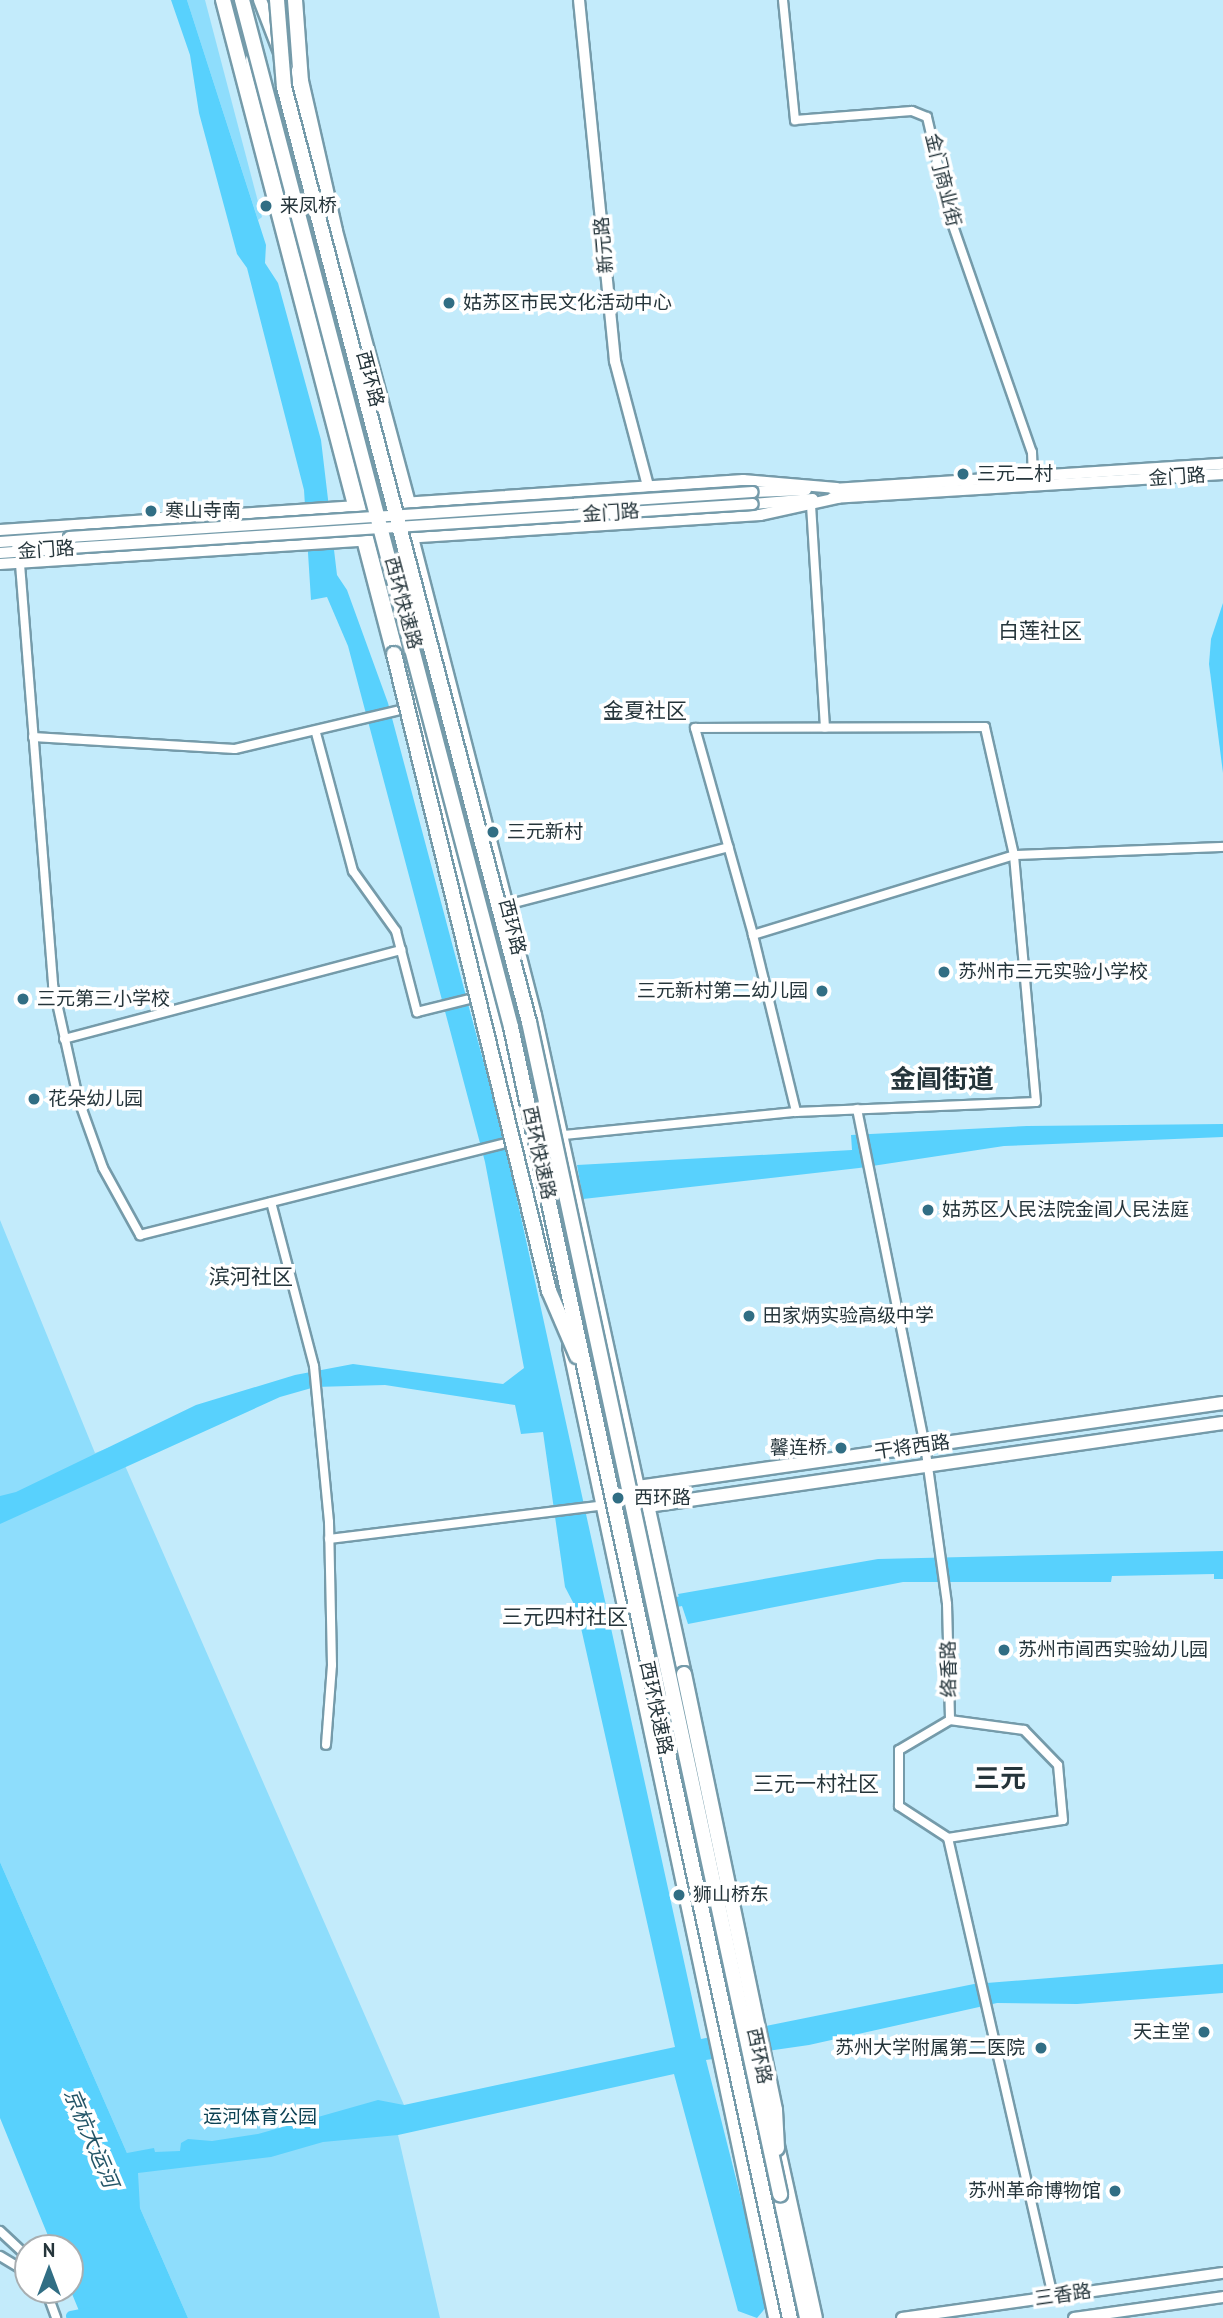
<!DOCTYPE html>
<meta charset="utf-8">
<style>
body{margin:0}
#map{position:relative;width:1223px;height:2318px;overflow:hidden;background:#c3ebfb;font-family:"PT Sans","Noto Sans SC",sans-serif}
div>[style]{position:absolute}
.green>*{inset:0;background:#8eddfc}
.water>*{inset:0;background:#58d1fd}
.canal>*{height:10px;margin:-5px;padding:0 5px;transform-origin:5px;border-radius:5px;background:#58d1fd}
.roads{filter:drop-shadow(2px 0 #759baa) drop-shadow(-2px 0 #759baa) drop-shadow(0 2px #759baa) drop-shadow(0 -2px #759baa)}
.street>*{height:8px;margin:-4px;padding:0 4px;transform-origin:4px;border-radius:4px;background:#fff}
.secondary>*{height:10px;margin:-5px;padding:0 5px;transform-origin:5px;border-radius:5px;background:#fff}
.primary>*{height:12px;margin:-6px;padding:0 6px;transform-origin:6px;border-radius:6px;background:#fff}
.highway>*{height:14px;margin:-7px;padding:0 7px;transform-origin:7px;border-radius:7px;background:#fff}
.bridges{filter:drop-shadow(2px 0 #759baa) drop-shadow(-2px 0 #759baa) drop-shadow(0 2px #759baa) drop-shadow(0 -2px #759baa)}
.secondary-bridge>*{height:10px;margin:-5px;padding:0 5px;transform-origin:5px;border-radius:5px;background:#fff}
.highway-bridge>*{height:14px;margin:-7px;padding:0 7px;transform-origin:7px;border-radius:7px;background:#fff}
.dots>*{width:19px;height:19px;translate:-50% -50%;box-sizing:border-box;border:4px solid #fff;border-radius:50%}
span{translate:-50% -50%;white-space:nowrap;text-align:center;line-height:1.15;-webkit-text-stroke:7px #fff;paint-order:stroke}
.street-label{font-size:19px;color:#25353b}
.poi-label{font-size:19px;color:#25353b}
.left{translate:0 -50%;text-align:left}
.right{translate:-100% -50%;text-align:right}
.park-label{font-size:19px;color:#0c4254}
.neighbourhood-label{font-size:21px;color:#25353b}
.water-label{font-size:21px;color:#245668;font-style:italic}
.district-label{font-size:26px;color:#25353b;font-weight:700}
.north{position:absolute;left:14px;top:2234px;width:70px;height:70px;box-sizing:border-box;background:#fff;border:2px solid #a8aeb1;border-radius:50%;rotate:0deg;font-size:19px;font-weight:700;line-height:28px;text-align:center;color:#25353b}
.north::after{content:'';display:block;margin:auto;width:24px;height:32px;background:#316e84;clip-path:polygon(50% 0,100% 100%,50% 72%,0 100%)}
</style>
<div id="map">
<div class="green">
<i style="clip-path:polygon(187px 0,205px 0,262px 217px,258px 220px)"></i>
<i style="clip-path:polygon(0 1220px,95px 1453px,116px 1445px,404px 2105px,398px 2135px,440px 2318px,188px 2318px,140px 2208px,127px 2153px,0 1862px)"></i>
</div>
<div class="water">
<i style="clip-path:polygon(171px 0,187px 0,266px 245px,265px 263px,278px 283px,321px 440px,337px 575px,347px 590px,388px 703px,503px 1135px,701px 2039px,974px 1984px,1223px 1964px,1223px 1993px,1077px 2004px,997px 2003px,809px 2045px,706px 2060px,768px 2305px,757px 2318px,738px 2311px,674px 2074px,398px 2135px,323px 2142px,271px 2157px,138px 2173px,140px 2208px,188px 2318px,82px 2318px,70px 2289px,70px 2248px,53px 2248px,0 2118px,0 1862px,127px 2153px,154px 2148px,155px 2152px,180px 2151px,181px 2143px,188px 2139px,212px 2141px,258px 2134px,378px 2100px,404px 2105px,675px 2047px,577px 1610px,565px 1587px,543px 1432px,521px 1434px,515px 1405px,385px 1385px,315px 1387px,280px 1397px,0 1524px,0 1496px,16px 1492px,196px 1405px,295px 1375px,353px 1364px,503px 1384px,524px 1368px,485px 1162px,348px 646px,327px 597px,311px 600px,304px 490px,247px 268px,237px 254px,199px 113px,190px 55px)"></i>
<i style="clip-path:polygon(1223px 603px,1223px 773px,1209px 664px,1211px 639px)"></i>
<i style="clip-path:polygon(1223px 1124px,1223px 1137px,1004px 1146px,859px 1168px,583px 1199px,577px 1165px,852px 1150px,851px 1135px,1027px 1126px)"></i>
<i style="clip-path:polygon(1223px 1551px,1223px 1579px,1214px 1579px,1214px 1574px,1112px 1576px,1111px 1582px,903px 1582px,688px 1624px,678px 1594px,878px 1559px)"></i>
</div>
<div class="canal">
<i style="left:677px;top:1602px;width:4px;rotate:-14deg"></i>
<i style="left:71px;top:2316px;width:21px;rotate:-11deg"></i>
</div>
<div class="roads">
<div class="street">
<i style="left:783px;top:0;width:121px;rotate:84.3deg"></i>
<i style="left:795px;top:120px;width:117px;rotate:-4.4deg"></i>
<i style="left:912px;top:111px;width:16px;rotate:22deg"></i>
<i style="left:927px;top:117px;width:106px;rotate:76.9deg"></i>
<i style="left:951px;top:220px;width:246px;rotate:70.8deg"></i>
<i style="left:1032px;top:452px;width:27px;rotate:88deg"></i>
<i style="left:811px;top:505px;width:223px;rotate:86.4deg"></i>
<i style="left:20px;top:564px;width:422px;rotate:85.5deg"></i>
<i style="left:53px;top:985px;width:116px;rotate:77.5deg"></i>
<i style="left:78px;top:1098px;width:74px;rotate:70.3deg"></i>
<i style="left:103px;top:1168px;width:77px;rotate:61.1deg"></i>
<i style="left:140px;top:1235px;width:387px;rotate:-14.1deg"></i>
<i style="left:316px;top:733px;width:143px;rotate:75deg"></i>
<i style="left:353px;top:871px;width:74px;rotate:54.4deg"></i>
<i style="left:396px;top:931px;width:84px;rotate:75.5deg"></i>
<i style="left:417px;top:1012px;width:63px;rotate:-13.8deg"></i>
<i style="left:33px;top:737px;width:202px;rotate:3.4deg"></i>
<i style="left:235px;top:749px;width:179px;rotate:-13.3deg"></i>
<i style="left:506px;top:905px;width:230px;rotate:-14.6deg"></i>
<i style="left:753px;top:935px;width:273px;rotate:-17deg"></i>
<i style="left:1014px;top:855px;width:209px;rotate:-2.2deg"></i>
<i style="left:64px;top:1039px;width:349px;rotate:-14.8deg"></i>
<i style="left:857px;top:1109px;width:343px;rotate:78.6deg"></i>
<i style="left:925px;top:1445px;width:161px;rotate:82.1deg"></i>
<i style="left:947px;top:1604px;width:116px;rotate:88.5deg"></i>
<i style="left:950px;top:1720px;width:59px;rotate:149.5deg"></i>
<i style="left:899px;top:1750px;width:56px;rotate:90deg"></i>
<i style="left:899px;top:1806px;width:59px;rotate:33.1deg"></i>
<i style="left:948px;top:1838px;width:471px;rotate:77.1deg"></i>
<i style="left:534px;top:1138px;width:263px;rotate:-5.7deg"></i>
<i style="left:796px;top:1112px;width:240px;rotate:-2.4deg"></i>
<i style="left:1036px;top:1102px;width:248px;rotate:-95.1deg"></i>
<i style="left:1014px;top:855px;width:131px;rotate:-102.8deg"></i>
<i style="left:985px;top:727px;width:290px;rotate:179.8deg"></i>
<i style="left:695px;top:728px;width:215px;rotate:74.3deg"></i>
<i style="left:753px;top:935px;width:182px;rotate:76.3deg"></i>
<i style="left:271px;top:1202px;width:170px;rotate:75.3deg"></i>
<i style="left:314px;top:1366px;width:157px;rotate:84.5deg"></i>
<i style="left:329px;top:1522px;width:143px;rotate:88.8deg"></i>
<i style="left:332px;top:1665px;width:80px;rotate:94.3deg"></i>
<i style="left:329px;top:1539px;width:277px;rotate:-7deg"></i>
<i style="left:948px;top:1838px;width:116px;rotate:-8.9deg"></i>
<i style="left:1063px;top:1820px;width:55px;rotate:-95.2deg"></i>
<i style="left:1058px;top:1765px;width:49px;rotate:-134.2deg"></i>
<i style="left:1024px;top:1730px;width:75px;rotate:-172.3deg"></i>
<i style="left:0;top:2231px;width:38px;rotate:43deg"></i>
<i style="left:0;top:2256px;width:33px;rotate:31deg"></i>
<i style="left:46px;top:2290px;width:30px;rotate:70deg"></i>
</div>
<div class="secondary">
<i style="left:579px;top:0;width:363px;rotate:84.3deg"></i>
<i style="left:615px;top:361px;width:129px;rotate:75.2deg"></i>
<i style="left:833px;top:489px;width:391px;rotate:-3.7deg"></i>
<i style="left:753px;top:492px;width:53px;rotate:-2.2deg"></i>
<i style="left:832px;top:498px;width:392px;rotate:-3.5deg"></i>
<i style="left:753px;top:504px;width:60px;rotate:-4.8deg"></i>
<i style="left:0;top:530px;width:745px;rotate:-3.85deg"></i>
<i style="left:743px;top:480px;width:94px;rotate:4.9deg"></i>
<i style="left:0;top:542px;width:69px;rotate:-4.1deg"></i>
<i style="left:0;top:553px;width:70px;rotate:-4.1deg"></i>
<i style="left:0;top:564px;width:762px;rotate:-3.69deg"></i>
<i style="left:760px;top:515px;width:80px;rotate:-12.3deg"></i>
<i style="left:902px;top:2318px;width:324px;rotate:-8deg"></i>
<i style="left:1074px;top:2318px;width:150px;rotate:-8deg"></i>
</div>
<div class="primary">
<i style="left:260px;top:0;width:92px;rotate:69deg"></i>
<i style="left:293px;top:86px;width:66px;rotate:75.1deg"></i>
<i style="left:252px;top:59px;width:35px;rotate:83deg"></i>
<i style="left:256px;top:94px;width:966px;rotate:75.43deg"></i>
<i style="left:499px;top:1029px;width:287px;rotate:77.5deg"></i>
<i style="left:410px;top:530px;width:501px;rotate:75.55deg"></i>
<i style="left:535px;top:1015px;width:489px;rotate:77.7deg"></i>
<i style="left:575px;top:1314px;width:25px;rotate:56deg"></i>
<i style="left:589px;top:1335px;width:157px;rotate:78.3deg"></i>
<i style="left:621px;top:1489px;width:8px;rotate:45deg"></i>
<i style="left:569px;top:1347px;width:993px;rotate:78.02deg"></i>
<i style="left:603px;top:1492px;width:626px;rotate:-8.17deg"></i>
<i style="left:625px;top:1509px;width:102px;rotate:78.7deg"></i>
<i style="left:645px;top:1609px;width:20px;rotate:37deg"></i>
<i style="left:606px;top:1512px;width:623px;rotate:-8.21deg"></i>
<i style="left:777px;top:2141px;width:181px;rotate:77.6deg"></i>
</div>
<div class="highway">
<i style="left:223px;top:0;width:676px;rotate:75.35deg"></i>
<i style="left:295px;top:0;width:81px;rotate:85.8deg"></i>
<i style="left:301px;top:81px;width:154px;rotate:77.2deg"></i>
<i style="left:335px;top:231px;width:282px;rotate:75deg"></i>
<i style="left:408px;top:503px;width:34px;rotate:83deg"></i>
<i style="left:638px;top:1486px;width:21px;rotate:65deg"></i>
<i style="left:647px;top:1505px;width:173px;rotate:77.7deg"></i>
<i style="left:780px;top:2194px;width:127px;rotate:77.7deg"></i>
</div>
</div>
<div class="bridges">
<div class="secondary-bridge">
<i style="left:69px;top:537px;width:685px;rotate:-3.76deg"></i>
<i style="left:70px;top:548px;width:684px;rotate:-3.69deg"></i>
</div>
<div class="highway-bridge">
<i style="left:242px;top:0;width:1062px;rotate:75.32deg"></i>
<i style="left:511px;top:1027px;width:1321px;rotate:77.81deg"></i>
<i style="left:277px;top:0;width:87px;rotate:85.4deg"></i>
<i style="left:284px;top:87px;width:967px;rotate:75.32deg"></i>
<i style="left:529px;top:1022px;width:1199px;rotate:77.91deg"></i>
<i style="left:394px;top:654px;width:656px;rotate:76.32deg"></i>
<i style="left:549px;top:1291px;width:71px;rotate:66.7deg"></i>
<i style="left:684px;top:1674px;width:445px;rotate:78.2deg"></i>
<i style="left:775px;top:2110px;width:38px;rotate:87deg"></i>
</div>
</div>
<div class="dots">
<i style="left:266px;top:206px;background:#316e84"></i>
<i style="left:449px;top:303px;background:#316e84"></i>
<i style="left:963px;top:474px;background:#316e84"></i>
<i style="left:151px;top:511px;background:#316e84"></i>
<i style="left:493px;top:832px;background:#316e84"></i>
<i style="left:944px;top:972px;background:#316e84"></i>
<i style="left:822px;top:991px;background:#316e84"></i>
<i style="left:23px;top:999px;background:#316e84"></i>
<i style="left:34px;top:1099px;background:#316e84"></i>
<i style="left:928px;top:1210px;background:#316e84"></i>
<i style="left:749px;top:1316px;background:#316e84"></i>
<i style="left:841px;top:1448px;background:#316e84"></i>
<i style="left:618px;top:1498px;background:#316e84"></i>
<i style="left:1004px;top:1650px;background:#316e84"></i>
<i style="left:679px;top:1895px;background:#316e84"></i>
<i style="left:1204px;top:2032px;background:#316e84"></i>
<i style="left:1041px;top:2048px;background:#316e84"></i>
<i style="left:1115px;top:2191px;background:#316e84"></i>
</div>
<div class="street-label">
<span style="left:943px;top:180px;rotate:76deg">金门商业街</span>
<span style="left:604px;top:245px;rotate:-95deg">新元路</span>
<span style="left:370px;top:379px;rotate:75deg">西环路</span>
<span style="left:1177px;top:477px;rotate:-4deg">金门路</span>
<span style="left:611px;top:513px;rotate:-4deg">金门路</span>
<span style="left:46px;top:550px;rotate:-4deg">金门路</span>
<span style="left:403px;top:603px;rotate:75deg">西环快速路</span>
<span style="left:512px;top:927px;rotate:76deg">西环路</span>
<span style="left:539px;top:1153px;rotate:78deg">西环快速路</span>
<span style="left:912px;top:1447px;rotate:-8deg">干将西路</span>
<span style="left:949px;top:1669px;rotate:-91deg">络香路</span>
<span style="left:656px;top:1708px;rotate:78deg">西环快速路</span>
<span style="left:759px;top:2056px;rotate:78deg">西环路</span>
<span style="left:1063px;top:2295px;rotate:-8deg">三香路</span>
</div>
<div class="poi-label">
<span class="left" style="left:280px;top:206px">来凤桥</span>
<span class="left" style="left:463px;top:303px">姑苏区市民文化活动中心</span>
<span class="left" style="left:977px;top:474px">三元二村</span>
<span class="left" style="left:165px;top:511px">寒山寺南</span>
<span class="left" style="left:507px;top:832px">三元新村</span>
<span class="left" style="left:958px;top:972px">苏州市三元实验小学校</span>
<span class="right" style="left:808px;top:991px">三元新村第二幼儿园</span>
<span class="left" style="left:37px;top:999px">三元第三小学校</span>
<span class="left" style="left:48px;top:1099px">花朵幼儿园</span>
<span class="left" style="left:942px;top:1210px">姑苏区人民法院金阊人民法庭</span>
<span class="left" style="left:763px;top:1316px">田家炳实验高级中学</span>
<span class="right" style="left:827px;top:1448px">馨连桥</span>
<span class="left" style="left:634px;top:1498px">西环路</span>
<span class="left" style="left:1018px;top:1650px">苏州市阊西实验幼儿园</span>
<span class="left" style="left:693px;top:1895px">狮山桥东</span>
<span class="right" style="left:1190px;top:2032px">天主堂</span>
<span class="right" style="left:1025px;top:2048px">苏州大学附属第二医院</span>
<span class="right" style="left:1101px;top:2191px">苏州革命博物馆</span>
</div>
<div class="park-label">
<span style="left:260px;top:2117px">运河体育公园</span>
</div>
<div class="neighbourhood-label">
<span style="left:1040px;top:631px">白莲社区</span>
<span style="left:645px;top:711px">金夏社区</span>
<span style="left:251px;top:1277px">滨河社区</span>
<span style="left:565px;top:1617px">三元四村社区</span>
<span style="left:816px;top:1784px">三元一村社区</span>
</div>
<div class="water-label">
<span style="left:91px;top:2138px;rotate:67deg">京杭大运河</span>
</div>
<div class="district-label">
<span style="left:942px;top:1079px">金阊街道</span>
<span style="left:1000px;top:1778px">三元</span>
</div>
<div class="north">N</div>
</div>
